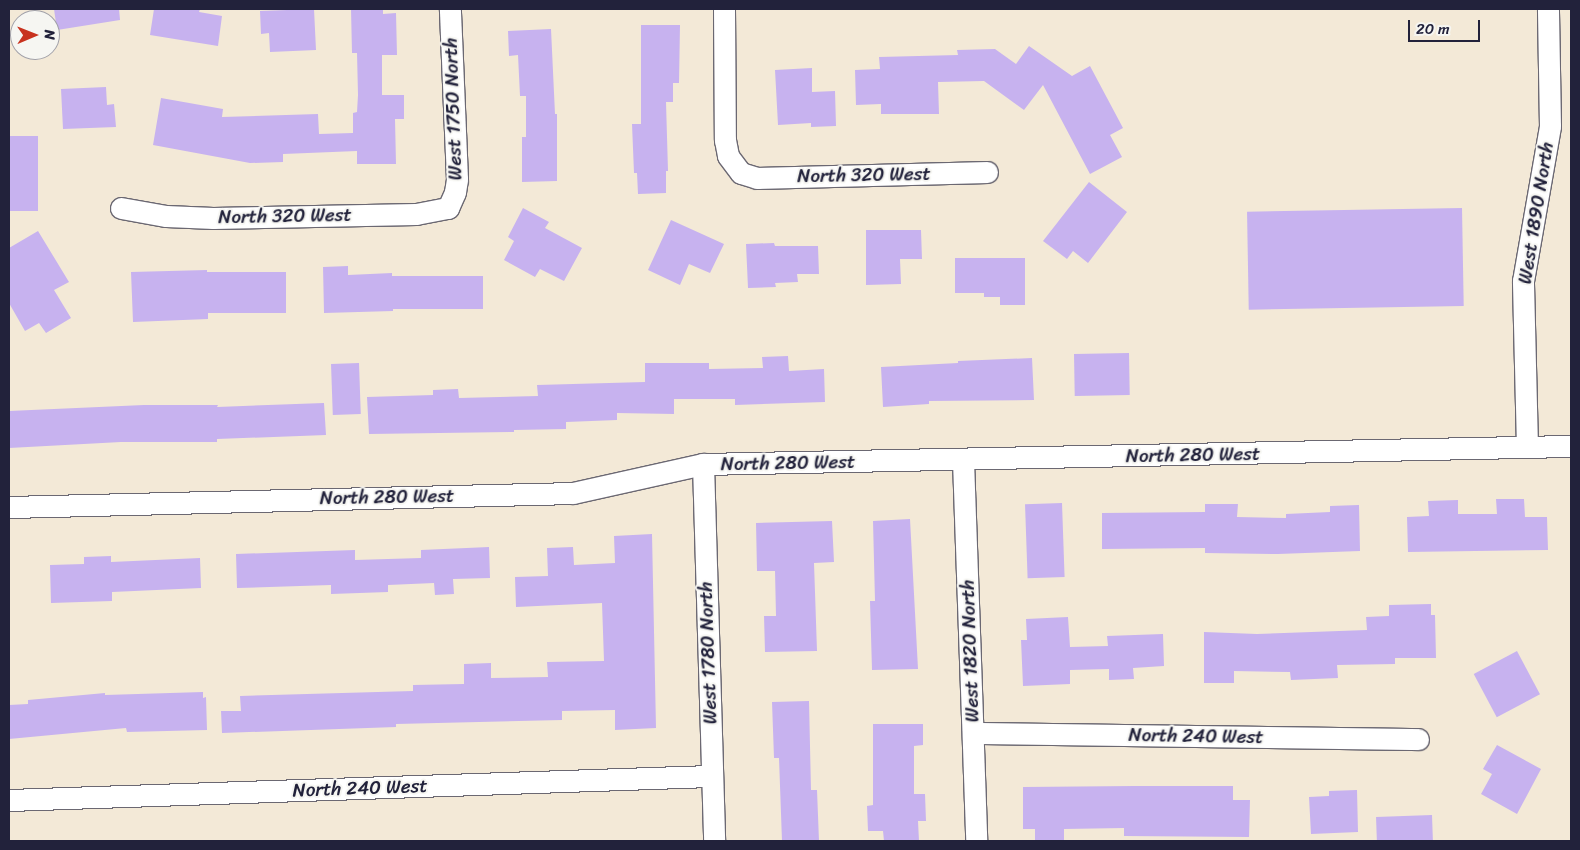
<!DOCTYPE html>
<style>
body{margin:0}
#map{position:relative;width:1580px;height:850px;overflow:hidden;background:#f3e9d7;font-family:Sriracha,sans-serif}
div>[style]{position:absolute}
.building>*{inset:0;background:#c7b2ef;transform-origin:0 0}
.roads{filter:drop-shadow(1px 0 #6b6872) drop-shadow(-1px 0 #6b6872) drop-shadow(0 1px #6b6872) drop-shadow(0 -1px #6b6872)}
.minor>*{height:21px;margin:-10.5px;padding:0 10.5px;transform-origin:10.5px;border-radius:10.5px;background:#fff}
span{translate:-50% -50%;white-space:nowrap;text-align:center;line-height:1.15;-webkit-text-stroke:4px #f6f6f2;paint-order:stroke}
.street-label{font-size:19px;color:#22223b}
.frame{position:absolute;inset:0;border:10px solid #22223b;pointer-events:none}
.north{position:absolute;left:10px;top:10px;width:50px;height:50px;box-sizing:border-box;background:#f6f6f2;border:1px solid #a1a1a9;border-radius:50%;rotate:89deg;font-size:14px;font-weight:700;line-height:20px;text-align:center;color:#22223b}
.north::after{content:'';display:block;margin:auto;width:18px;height:22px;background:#c8321e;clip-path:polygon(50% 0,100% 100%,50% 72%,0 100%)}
.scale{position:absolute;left:1408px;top:20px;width:72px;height:22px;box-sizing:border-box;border:2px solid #22223b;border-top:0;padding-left:6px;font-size:15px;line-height:18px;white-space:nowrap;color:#22223b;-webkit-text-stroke:4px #f6f6f2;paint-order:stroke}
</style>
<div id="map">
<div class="building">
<i style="clip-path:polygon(54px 9px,119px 9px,120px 20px,57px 30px)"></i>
<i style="clip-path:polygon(154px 9px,200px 9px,199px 12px,222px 16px,218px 46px,150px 35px)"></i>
<i style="clip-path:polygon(314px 9px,316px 50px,270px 52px,269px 33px,261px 34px,260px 11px)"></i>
<i style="clip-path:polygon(351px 9px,383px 9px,383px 14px,396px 13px,397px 55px,382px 55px,382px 95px,404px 95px,404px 119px,395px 119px,396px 164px,357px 164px,357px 151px,283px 154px,283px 162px,250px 163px,153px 145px,161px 98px,223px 109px,222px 117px,318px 114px,319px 134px,353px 133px,353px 113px,357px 112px,358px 95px,357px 53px,352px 53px)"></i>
<i style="clip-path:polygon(641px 25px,680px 25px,679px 83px,673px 83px,673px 102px,666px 102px,668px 171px,666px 171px,666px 193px,638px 194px,637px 173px,634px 173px,632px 124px,641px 124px)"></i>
<i style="clip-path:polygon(551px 29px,555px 114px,557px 114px,557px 181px,522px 182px,522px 137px,526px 137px,526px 96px,520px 96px,518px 55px,509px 56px,508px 31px)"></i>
<i style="clip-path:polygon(1029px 46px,1072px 76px,1090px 66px,1123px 128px,1110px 135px,1122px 157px,1090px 174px,1043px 85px,1024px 110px,984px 81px,938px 82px,939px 114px,881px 114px,881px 104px,856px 105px,855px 70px,880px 69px,879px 57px,958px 55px,957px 50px,995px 49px,1016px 64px)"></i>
<i style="clip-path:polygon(812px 68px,812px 92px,835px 91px,836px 126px,811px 127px,811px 123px,778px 125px,775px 70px)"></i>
<i style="clip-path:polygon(106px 87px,107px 105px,114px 104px,116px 127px,63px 129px,61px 89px)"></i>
<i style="left:9px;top:136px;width:29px;height:75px"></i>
<i style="clip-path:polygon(1089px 182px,1127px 212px,1088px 263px,1073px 251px,1067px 259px,1043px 241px)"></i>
<i style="clip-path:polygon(523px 208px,549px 222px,545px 228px,582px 248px,564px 281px,540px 269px,535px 277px,504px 260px,514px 241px,508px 237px)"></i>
<i style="left:1462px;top:208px;width:98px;height:215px;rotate:89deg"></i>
<i style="clip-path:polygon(671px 220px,724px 244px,710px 273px,689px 264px,680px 285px,648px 270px)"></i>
<i style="clip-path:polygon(866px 230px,921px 230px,922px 259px,900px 259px,901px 284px,866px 285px)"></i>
<i style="clip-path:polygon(38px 231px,69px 282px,54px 290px,71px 318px,46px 333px,39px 323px,25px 331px,9px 303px,9px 248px)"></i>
<i style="clip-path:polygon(774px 243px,775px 246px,818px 246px,819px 274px,797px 274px,798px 282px,775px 283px,776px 287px,748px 288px,746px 244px)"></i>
<i style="clip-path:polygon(955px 258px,1025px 258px,1025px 305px,1000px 305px,1000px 297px,984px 297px,984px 293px,955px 293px)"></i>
<i style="clip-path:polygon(348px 266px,348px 275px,392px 273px,392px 276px,483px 276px,483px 309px,393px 309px,393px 311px,324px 313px,323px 267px)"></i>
<i style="clip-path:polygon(207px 270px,207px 272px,286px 272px,286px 313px,208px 313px,208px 319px,133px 322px,131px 272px)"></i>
<i style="left:1129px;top:353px;width:42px;height:55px;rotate:89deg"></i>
<i style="clip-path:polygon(788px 356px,789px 371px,824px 369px,825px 402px,735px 405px,735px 399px,674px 399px,674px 414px,617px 413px,617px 420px,566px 422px,566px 429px,514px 430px,514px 432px,369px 434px,367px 397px,433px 395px,433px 390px,458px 389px,459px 398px,538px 396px,537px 385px,645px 382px,645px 363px,709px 363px,709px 369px,763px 368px,762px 357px)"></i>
<i style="clip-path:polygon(1032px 358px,1034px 400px,929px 401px,929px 404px,883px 407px,881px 367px,958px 363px,958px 361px)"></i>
<i style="left:359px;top:363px;width:51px;height:28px;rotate:88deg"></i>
<i style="clip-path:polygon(324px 403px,326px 435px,217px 439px,217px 442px,121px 442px,9px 448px,9px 411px,144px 405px,218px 405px,217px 407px)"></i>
<i style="clip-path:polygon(1496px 499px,1524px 499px,1525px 517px,1547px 517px,1548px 550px,1408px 552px,1407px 517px,1429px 516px,1428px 501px,1458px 500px,1458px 514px,1497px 514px)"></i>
<i style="left:1062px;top:503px;width:74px;height:37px;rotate:88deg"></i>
<i style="clip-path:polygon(1205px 504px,1238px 504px,1237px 517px,1286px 518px,1286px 514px,1330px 512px,1330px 506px,1359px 505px,1360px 551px,1278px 554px,1205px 553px,1205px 548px,1102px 549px,1102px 513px,1205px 512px)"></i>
<i style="clip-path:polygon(910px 519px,918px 669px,872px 670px,870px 601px,875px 601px,873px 521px)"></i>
<i style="clip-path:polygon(832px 521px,834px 562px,814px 563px,817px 651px,765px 652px,764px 616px,776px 616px,775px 571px,757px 571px,756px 523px)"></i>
<i style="clip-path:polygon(652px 534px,656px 728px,615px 730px,615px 710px,562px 711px,562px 720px,396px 724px,396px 727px,222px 733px,221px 711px,241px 711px,240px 696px,413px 691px,413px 685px,464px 684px,464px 664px,491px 663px,491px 678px,548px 677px,547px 662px,604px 661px,602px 603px,516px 607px,515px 577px,548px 576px,547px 548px,573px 547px,574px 565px,615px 563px,614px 536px)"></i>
<i style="clip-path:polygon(489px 547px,490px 578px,453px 579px,454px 594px,435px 595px,434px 583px,388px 585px,388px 592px,331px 594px,331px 585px,237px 588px,236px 554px,355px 550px,355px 560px,421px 558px,421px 550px)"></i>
<i style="clip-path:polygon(111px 556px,111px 562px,200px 558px,201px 588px,112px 592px,112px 601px,51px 603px,50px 565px,84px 564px,84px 557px)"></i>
<i style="clip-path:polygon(1431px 604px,1431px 615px,1435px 615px,1436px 658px,1395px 658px,1395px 664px,1337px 665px,1338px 678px,1291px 680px,1290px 672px,1234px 671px,1234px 683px,1204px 683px,1204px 632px,1257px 634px,1367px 630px,1366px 617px,1389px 616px,1389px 605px)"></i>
<i style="clip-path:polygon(1068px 617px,1070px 647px,1108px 646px,1107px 636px,1163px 634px,1164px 666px,1133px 668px,1134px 679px,1109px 680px,1109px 669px,1070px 670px,1070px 684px,1023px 686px,1021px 640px,1027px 640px,1026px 619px)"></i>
<i style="left:1517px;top:651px;width:49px;height:49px;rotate:62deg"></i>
<i style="clip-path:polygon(203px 692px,203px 698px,206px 697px,207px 730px,127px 732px,126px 728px,9px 739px,9px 705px,28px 704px,28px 700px,105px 693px,105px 695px)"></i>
<i style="clip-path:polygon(809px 701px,811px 790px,817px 790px,819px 841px,782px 841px,779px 758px,774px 758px,772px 702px)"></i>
<i style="clip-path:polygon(873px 724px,923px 724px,923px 745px,914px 746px,914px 794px,925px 794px,926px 821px,918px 821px,919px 841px,884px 841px,883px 831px,868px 831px,867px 806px,873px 805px)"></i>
<i style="clip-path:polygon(1497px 745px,1541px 769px,1517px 814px,1481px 794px,1492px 774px,1483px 769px)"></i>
<i style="clip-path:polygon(1134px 786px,1233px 786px,1233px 800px,1250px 800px,1249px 837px,1124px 836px,1124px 828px,1064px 829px,1064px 841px,1035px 841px,1035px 829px,1023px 829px,1023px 787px)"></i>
<i style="clip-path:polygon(1357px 790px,1358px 832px,1311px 834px,1309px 797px,1329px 796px,1329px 791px)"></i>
<i style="left:1432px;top:815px;width:26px;height:56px;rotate:88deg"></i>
</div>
<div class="roads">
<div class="minor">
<i style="left:724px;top:9px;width:131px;rotate:89.6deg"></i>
<i style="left:725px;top:140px;width:16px;rotate:79deg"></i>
<i style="left:728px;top:156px;width:21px;rotate:53deg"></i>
<i style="left:741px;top:173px;width:17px;rotate:17deg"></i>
<i style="left:757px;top:178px;width:230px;rotate:-1.5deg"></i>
<i style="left:121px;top:208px;width:46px;rotate:10.1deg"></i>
<i style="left:166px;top:216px;width:47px;rotate:2.4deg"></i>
<i style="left:213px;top:218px;width:203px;rotate:-1.1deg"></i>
<i style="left:416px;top:214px;width:33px;rotate:-11deg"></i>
<i style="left:448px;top:208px;width:17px;rotate:-66deg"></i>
<i style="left:455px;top:192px;width:13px;rotate:-81deg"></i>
<i style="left:457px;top:179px;width:170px;rotate:-92.4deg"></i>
<i style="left:1527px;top:447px;width:166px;rotate:-91.4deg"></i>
<i style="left:1523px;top:281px;width:157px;rotate:-80.1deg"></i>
<i style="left:1550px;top:126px;width:117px;rotate:-91deg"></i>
<i style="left:963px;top:460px;width:381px;rotate:88deg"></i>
<i style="left:703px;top:464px;width:377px;rotate:88.3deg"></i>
<i style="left:9px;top:507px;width:564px;rotate:-1.42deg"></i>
<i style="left:573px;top:493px;width:133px;rotate:-12.6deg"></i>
<i style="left:703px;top:464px;width:868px;rotate:-1.19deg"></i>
<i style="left:973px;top:733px;width:445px;rotate:0.8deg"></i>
<i style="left:9px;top:800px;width:703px;rotate:-1.96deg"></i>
</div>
</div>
<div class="street-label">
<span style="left:453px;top:109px;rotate:-92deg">West 1750 North</span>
<span style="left:864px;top:175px;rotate:-1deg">North 320 West</span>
<span style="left:1536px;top:213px;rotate:-81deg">West 1890 North</span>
<span style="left:285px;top:216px;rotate:-1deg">North 320 West</span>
<span style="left:1193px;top:455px;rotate:-1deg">North 280 West</span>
<span style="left:788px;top:463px;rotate:-1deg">North 280 West</span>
<span style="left:387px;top:497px;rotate:-1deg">North 280 West</span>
<span style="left:970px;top:651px;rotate:-92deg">West 1820 North</span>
<span style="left:708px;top:653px;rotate:-92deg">West 1780 North</span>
<span style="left:1196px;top:736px;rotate:1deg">North 240 West</span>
<span style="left:360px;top:788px;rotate:-2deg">North 240 West</span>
</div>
<div class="frame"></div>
<div class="north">N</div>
<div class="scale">20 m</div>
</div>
